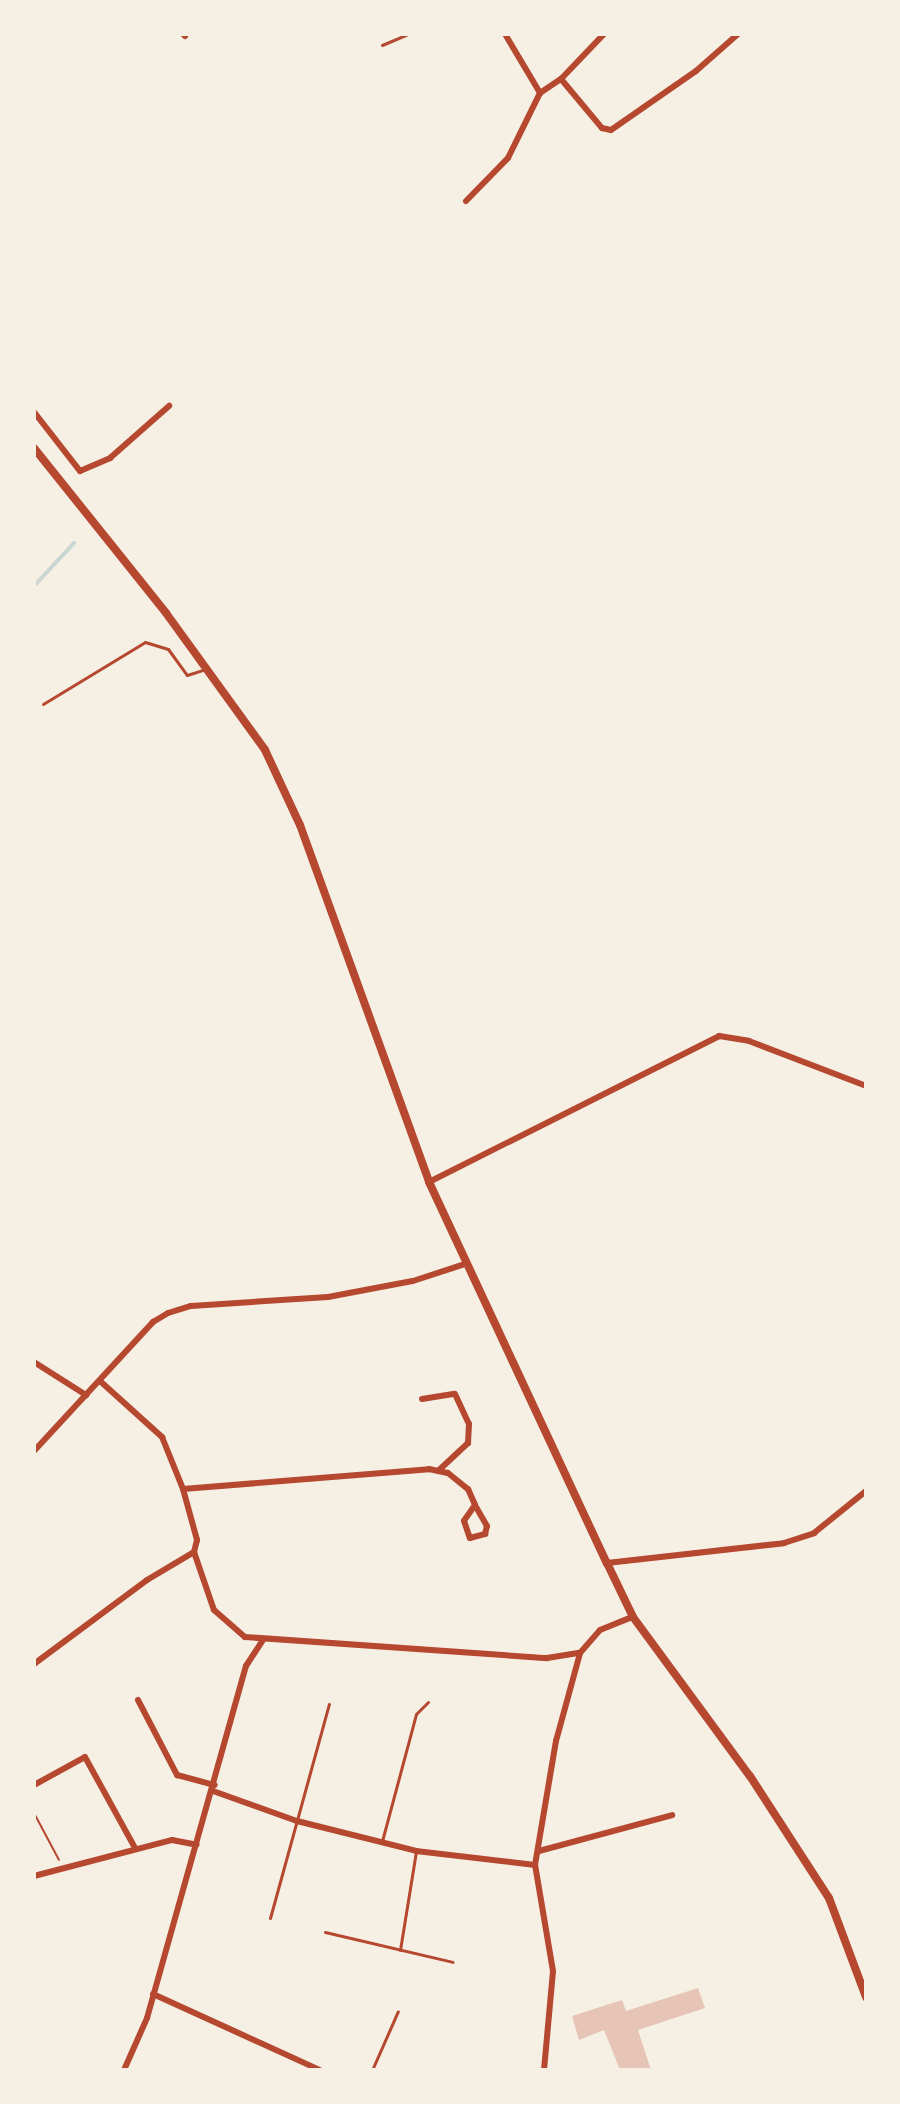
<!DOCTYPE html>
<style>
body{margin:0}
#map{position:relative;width:900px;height:2104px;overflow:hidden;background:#f6efe4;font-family:Rubik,sans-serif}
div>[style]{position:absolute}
.stream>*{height:4px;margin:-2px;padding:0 2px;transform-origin:2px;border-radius:2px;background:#c9d6d2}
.building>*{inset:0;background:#e6c5b7}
.path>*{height:2px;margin:-1px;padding:0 1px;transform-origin:1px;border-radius:1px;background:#b5482f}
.service>*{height:3px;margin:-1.5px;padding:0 1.5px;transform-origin:1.5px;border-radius:1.5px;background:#b5482f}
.minor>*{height:6px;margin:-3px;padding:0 3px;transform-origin:3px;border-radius:3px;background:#b5482f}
.secondary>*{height:8px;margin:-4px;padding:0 4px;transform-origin:4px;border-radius:4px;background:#b5482f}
span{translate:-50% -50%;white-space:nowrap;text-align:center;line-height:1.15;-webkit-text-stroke:6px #f6efe4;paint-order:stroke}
.frame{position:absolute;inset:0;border:36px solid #f6efe4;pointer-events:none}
</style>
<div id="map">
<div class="stream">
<i style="left:34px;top:586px;width:59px;rotate:-47.1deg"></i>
</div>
<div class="building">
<i style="clip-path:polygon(698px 1988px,705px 2008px,638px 2030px,651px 2070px,620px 2070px,604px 2030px,579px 2040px,572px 2016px,622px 2000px,626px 2011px)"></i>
</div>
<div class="path">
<i style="left:34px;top:1813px;width:53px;rotate:62deg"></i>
</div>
<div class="service">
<i style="left:382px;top:45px;width:28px;rotate:-23deg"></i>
<i style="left:43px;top:704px;width:119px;rotate:-31.3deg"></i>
<i style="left:145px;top:642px;width:24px;rotate:17deg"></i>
<i style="left:168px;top:649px;width:32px;rotate:54deg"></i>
<i style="left:187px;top:675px;width:16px;rotate:-18deg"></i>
<i style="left:382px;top:1841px;width:131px;rotate:-75deg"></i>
<i style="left:416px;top:1714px;width:17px;rotate:-45deg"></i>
<i style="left:270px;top:1918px;width:222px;rotate:-74.6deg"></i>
<i style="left:325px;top:1932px;width:131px;rotate:13.2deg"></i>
<i style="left:400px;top:1950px;width:100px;rotate:-80.8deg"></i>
<i style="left:372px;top:2070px;width:64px;rotate:-66.2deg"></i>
</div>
<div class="minor">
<i style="left:183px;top:34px;width:3px;rotate:45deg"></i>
<i style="left:505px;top:34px;width:69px;rotate:59.3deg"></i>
<i style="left:561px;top:79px;width:64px;rotate:50.1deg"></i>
<i style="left:602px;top:128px;width:9px;rotate:13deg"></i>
<i style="left:611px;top:130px;width:103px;rotate:-34.8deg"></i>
<i style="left:696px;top:71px;width:56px;rotate:-41.4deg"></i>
<i style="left:466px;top:201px;width:60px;rotate:-45.7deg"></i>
<i style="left:508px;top:158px;width:72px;rotate:-63.8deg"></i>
<i style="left:540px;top:93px;width:25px;rotate:-34deg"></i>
<i style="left:561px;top:79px;width:62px;rotate:-46.3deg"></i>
<i style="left:34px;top:412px;width:75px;rotate:52.1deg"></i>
<i style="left:80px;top:471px;width:33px;rotate:-23deg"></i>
<i style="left:110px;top:458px;width:79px;rotate:-41.4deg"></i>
<i style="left:429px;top:1182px;width:325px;rotate:-26.7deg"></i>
<i style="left:719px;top:1036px;width:30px;rotate:9deg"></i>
<i style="left:749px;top:1041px;width:125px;rotate:21deg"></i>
<i style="left:34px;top:1362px;width:62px;rotate:32.4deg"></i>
<i style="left:100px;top:1381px;width:84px;rotate:42.1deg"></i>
<i style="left:162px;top:1437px;width:56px;rotate:68deg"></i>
<i style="left:183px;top:1489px;width:53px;rotate:74.6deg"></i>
<i style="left:197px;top:1540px;width:12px;rotate:104deg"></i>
<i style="left:194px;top:1552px;width:61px;rotate:71deg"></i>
<i style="left:214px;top:1610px;width:41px;rotate:41.1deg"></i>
<i style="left:245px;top:1637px;width:303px;rotate:4deg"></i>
<i style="left:547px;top:1658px;width:33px;rotate:-9deg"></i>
<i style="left:580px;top:1653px;width:30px;rotate:-49deg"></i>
<i style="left:600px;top:1630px;width:35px;rotate:-22deg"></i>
<i style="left:422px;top:1399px;width:33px;rotate:-9deg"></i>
<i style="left:455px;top:1394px;width:33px;rotate:65deg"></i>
<i style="left:469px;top:1424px;width:19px;rotate:93deg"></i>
<i style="left:468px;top:1443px;width:41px;rotate:137deg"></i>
<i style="left:34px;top:1451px;width:176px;rotate:-47.3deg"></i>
<i style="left:153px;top:1322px;width:17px;rotate:-31deg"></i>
<i style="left:168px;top:1313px;width:24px;rotate:-17deg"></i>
<i style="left:191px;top:1306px;width:137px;rotate:-3.8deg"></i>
<i style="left:328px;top:1297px;width:86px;rotate:-10.7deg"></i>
<i style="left:413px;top:1281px;width:55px;rotate:-18.1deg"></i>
<i style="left:183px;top:1489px;width:247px;rotate:-4.6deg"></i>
<i style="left:429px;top:1469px;width:19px;rotate:12deg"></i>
<i style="left:448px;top:1473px;width:26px;rotate:39deg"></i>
<i style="left:468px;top:1489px;width:17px;rotate:66deg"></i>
<i style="left:475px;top:1505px;width:19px;rotate:125deg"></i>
<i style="left:464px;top:1521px;width:18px;rotate:71deg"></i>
<i style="left:470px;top:1538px;width:16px;rotate:-15deg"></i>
<i style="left:485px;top:1534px;width:8px;rotate:-76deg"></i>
<i style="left:487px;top:1526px;width:24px;rotate:-120deg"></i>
<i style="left:607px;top:1563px;width:178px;rotate:-6.4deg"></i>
<i style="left:784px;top:1543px;width:32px;rotate:-18deg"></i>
<i style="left:814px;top:1533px;width:67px;rotate:-38.9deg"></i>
<i style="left:34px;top:1664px;width:141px;rotate:-36.6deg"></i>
<i style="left:147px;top:1580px;width:55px;rotate:-30.8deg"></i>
<i style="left:138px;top:1700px;width:85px;rotate:62.5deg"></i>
<i style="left:177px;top:1775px;width:39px;rotate:15deg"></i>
<i style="left:34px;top:1785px;width:58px;rotate:-28.8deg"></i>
<i style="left:85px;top:1757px;width:104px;rotate:61.2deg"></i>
<i style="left:213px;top:1791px;width:89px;rotate:19.7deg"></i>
<i style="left:297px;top:1821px;width:123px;rotate:14.1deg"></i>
<i style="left:416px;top:1851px;width:120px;rotate:6.7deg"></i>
<i style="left:539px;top:1851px;width:138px;rotate:-15.1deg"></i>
<i style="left:34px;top:1876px;width:143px;rotate:-14.6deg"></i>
<i style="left:172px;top:1840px;width:25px;rotate:11deg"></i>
<i style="left:153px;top:1994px;width:183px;rotate:24.5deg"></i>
<i style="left:124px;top:2070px;width:57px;rotate:-66.1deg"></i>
<i style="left:147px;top:2018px;width:366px;rotate:-74.3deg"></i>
<i style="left:246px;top:1666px;width:31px;rotate:-57deg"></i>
<i style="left:544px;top:2070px;width:99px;rotate:-84.8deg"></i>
<i style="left:553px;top:1971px;width:108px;rotate:-99.6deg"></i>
<i style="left:535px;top:1865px;width:126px;rotate:-80.4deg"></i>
<i style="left:556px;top:1741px;width:91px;rotate:-74.7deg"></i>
</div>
<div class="secondary">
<i style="left:34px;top:448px;width:211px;rotate:51.3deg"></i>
<i style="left:166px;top:613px;width:169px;rotate:54.1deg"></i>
<i style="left:265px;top:750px;width:83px;rotate:65deg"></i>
<i style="left:300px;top:825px;width:380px;rotate:70.1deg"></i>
<i style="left:429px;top:1182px;width:421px;rotate:65deg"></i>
<i style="left:607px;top:1563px;width:60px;rotate:64.3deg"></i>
<i style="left:633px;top:1617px;width:197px;rotate:53.7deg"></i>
<i style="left:750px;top:1776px;width:145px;rotate:57.1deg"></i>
<i style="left:829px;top:1898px;width:106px;rotate:69.5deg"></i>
</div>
<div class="frame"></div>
</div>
